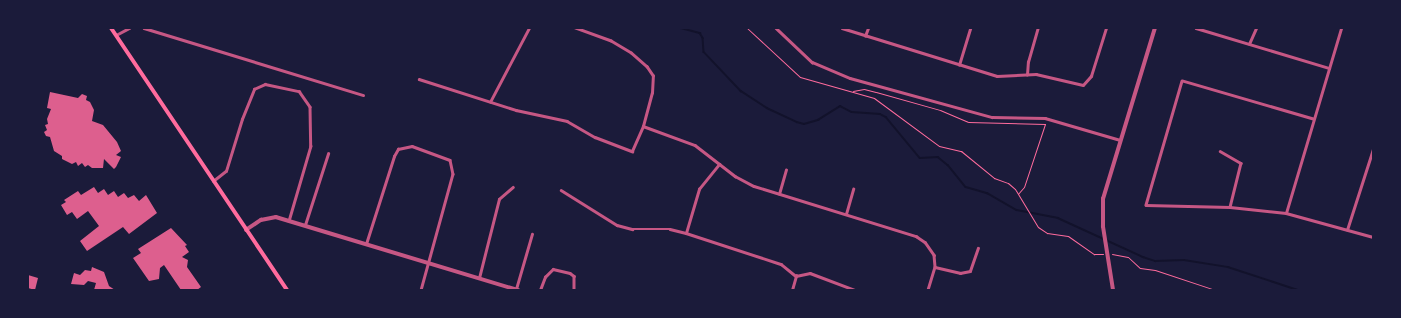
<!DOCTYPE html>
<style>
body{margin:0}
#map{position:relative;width:1401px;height:318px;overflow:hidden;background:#1b1b3a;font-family:"Fira Sans Condensed",sans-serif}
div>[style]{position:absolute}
.stream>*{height:1.5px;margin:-0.75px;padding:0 0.75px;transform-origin:0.75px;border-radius:0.75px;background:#12122b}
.building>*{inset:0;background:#dd5f8e}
.path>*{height:1px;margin:-0.5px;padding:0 0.5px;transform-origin:0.5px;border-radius:0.5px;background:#ff6b9d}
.minor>*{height:2.5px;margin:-1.25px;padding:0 1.25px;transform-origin:1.25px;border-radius:1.25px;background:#c65784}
.tertiary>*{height:3.5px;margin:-1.75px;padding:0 1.75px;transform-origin:1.75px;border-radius:1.75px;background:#c65784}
.secondary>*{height:4px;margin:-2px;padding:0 2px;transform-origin:2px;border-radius:2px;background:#ff6b9d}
span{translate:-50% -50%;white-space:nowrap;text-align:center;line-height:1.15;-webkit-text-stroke:3px #1b1b3a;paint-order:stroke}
.frame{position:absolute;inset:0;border:29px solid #1b1b3a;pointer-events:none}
</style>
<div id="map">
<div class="stream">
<i style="left:681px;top:28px;width:20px;rotate:15deg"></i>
<i style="left:700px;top:33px;width:6px;rotate:59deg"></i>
<i style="left:703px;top:38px;width:14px;rotate:86deg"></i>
<i style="left:704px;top:52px;width:54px;rotate:46.5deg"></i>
<i style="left:741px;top:91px;width:31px;rotate:33deg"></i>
<i style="left:767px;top:108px;width:33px;rotate:25deg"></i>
<i style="left:797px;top:122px;width:7px;rotate:16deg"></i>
<i style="left:804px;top:124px;width:15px;rotate:-16deg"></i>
<i style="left:818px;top:120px;width:26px;rotate:-32deg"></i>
<i style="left:840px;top:106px;width:13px;rotate:27deg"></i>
<i style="left:852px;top:112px;width:28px;rotate:4deg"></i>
<i style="left:880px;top:114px;width:7px;rotate:27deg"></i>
<i style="left:886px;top:117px;width:53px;rotate:50.3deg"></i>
<i style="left:920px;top:158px;width:18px;rotate:-3deg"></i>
<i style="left:938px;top:157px;width:13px;rotate:39deg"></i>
<i style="left:948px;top:165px;width:28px;rotate:51deg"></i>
<i style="left:966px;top:187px;width:22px;rotate:16deg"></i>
<i style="left:987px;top:193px;width:34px;rotate:30deg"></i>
<i style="left:1017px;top:210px;width:42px;rotate:11deg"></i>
<i style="left:1058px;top:218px;width:94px;rotate:24.6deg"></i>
<i style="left:1143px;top:257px;width:13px;rotate:18deg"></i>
<i style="left:1155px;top:261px;width:29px;rotate:-2deg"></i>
<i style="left:1184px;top:260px;width:45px;rotate:9deg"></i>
<i style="left:1228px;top:267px;width:74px;rotate:18.2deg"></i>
</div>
<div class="building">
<i style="clip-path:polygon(50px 92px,78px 98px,82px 94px,87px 96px,86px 100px,90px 102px,94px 110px,92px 121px,103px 125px,117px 142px,121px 151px,116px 155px,121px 157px,116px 167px,114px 169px,104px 159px,103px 168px,92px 168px,88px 165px,85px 167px,82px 163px,78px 166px,76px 162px,72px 164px,62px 159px,62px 156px,54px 151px,50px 137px,46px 136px,44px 132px,47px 130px,45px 125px,48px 124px,47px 119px,51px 109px,47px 108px)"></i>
<i style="clip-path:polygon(94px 187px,98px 193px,104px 189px,108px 195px,114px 191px,118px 197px,124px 193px,128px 198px,134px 195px,139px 201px,146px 195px,157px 213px,129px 234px,123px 227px,87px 251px,80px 241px,99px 226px,88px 211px,77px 219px,72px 212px,67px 215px,61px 205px,66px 202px,64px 200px,78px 191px,81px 195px)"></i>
<i style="clip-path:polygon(171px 228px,187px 245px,185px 246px,189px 252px,182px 257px,188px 260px,187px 267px,201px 287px,197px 290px,181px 290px,164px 265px,160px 268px,159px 279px,149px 281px,133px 258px,141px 253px,138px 249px)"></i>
<i style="clip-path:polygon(92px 267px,104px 272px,109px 286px,115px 290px,94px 290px,96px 283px,88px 281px,84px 285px,71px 284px,74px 273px,80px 275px,85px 270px,91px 271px)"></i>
<i style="clip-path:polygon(28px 275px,38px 278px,35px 290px,28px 288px)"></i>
</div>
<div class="path">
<i style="left:747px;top:28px;width:72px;rotate:42.8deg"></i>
<i style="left:800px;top:77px;width:77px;rotate:15.8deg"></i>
<i style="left:874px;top:98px;width:81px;rotate:36.4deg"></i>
<i style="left:939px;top:146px;width:23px;rotate:13deg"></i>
<i style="left:961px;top:151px;width:43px;rotate:39.3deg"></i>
<i style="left:994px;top:178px;width:15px;rotate:20deg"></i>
<i style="left:1008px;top:183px;width:9px;rotate:41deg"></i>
<i style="left:1015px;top:189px;width:44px;rotate:58.8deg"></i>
<i style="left:1038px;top:227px;width:11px;rotate:34deg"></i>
<i style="left:1047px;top:233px;width:21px;rotate:8deg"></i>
<i style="left:1068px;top:236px;width:32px;rotate:35deg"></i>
<i style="left:1094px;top:254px;width:9px"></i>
<i style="left:853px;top:91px;width:11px;rotate:-10deg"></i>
<i style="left:864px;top:89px;width:12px;rotate:14deg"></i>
<i style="left:876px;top:92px;width:66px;rotate:15.7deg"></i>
<i style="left:940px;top:110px;width:30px;rotate:23deg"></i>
<i style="left:968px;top:122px;width:77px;rotate:1.5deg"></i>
<i style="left:1045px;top:124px;width:66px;rotate:108.4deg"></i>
<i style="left:1024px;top:187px;width:9px;rotate:131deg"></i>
<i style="left:1112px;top:254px;width:16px;rotate:11deg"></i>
<i style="left:1128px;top:257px;width:16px;rotate:43deg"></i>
<i style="left:1140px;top:268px;width:15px;rotate:8deg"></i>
<i style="left:1155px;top:270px;width:63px;rotate:18.4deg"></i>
</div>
<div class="minor">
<i style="left:144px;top:28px;width:229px;rotate:17deg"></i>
<i style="left:776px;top:28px;width:50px;rotate:43.4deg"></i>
<i style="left:812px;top:62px;width:41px;rotate:22.8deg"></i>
<i style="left:850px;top:78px;width:147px;rotate:15.4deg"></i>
<i style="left:992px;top:117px;width:53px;rotate:1.1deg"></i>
<i style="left:1045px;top:118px;width:78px;rotate:16.3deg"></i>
<i style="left:842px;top:28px;width:162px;rotate:17.2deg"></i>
<i style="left:997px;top:76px;width:39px;rotate:-3deg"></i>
<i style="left:1036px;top:74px;width:48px;rotate:13.2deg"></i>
<i style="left:1083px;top:85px;width:12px;rotate:-48deg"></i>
<i style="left:1091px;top:76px;width:50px;rotate:-72.6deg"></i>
<i style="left:1196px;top:28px;width:139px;rotate:16.7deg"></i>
<i style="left:116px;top:35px;width:15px;rotate:-28deg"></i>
<i style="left:865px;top:36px;width:9px;rotate:-69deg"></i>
<i style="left:1249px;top:44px;width:17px;rotate:-66deg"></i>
<i style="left:959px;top:65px;width:39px;rotate:-73deg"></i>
<i style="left:1027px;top:75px;width:13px;rotate:-86deg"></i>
<i style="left:1028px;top:62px;width:35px;rotate:-74deg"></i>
<i style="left:419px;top:79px;width:102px;rotate:17.7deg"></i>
<i style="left:516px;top:110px;width:52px;rotate:12.2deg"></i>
<i style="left:567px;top:121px;width:32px;rotate:30deg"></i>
<i style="left:595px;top:137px;width:40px;rotate:21deg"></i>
<i style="left:632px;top:151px;width:27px;rotate:-66deg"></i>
<i style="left:643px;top:126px;width:34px;rotate:-75deg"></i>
<i style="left:652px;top:93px;width:17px;rotate:-87deg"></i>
<i style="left:653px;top:76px;width:11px;rotate:-124deg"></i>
<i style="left:647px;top:67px;width:21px;rotate:-139deg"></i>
<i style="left:631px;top:53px;width:23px;rotate:-149deg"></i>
<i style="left:611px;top:41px;width:38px;rotate:-160deg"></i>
<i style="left:490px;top:102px;width:84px;rotate:-62.2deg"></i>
<i style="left:1313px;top:119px;width:136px;rotate:-163.8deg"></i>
<i style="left:1182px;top:81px;width:129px;rotate:106.2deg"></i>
<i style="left:1146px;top:205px;width:84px;rotate:1.4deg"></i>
<i style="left:1230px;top:207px;width:56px;rotate:6.1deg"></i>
<i style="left:1286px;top:213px;width:90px;rotate:15.4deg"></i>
<i style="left:643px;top:126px;width:55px;rotate:20.1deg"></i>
<i style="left:695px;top:145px;width:51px;rotate:37.8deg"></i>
<i style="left:735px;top:176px;width:21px;rotate:28deg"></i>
<i style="left:754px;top:186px;width:170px;rotate:17.2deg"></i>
<i style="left:916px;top:236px;width:11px;rotate:34deg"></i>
<i style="left:925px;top:242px;width:16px;rotate:55deg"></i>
<i style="left:934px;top:255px;width:12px;rotate:85deg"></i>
<i style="left:935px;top:267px;width:24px;rotate:107deg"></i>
<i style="left:1220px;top:151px;width:24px;rotate:30deg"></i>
<i style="left:1241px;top:163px;width:45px;rotate:104deg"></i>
<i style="left:213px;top:181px;width:16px;rotate:-38deg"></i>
<i style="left:226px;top:171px;width:54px;rotate:-72.9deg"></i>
<i style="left:242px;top:119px;width:32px;rotate:-68deg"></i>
<i style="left:254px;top:89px;width:12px;rotate:-24deg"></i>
<i style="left:265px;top:84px;width:35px;rotate:12deg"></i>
<i style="left:299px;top:91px;width:19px;rotate:55deg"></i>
<i style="left:310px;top:107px;width:39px;rotate:89deg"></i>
<i style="left:311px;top:146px;width:78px;rotate:106.3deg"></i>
<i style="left:561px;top:190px;width:66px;rotate:32deg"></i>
<i style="left:617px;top:225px;width:16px;rotate:15deg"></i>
<i style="left:632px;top:229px;width:38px"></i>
<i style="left:670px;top:229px;width:16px;rotate:14deg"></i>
<i style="left:686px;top:233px;width:100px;rotate:18.1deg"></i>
<i style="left:781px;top:264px;width:19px;rotate:39deg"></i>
<i style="left:779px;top:194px;width:25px;rotate:-74deg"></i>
<i style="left:1286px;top:213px;width:193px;rotate:-73.4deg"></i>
<i style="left:846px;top:214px;width:26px;rotate:-74deg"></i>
<i style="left:305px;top:225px;width:75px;rotate:-72.1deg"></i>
<i style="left:1347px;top:230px;width:85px;rotate:-72.2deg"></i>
<i style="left:686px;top:233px;width:46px;rotate:-73.5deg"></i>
<i style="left:699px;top:189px;width:32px;rotate:-51deg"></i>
<i style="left:366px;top:244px;width:92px;rotate:-72.3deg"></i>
<i style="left:394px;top:156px;width:8px;rotate:-60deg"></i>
<i style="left:398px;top:149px;width:14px;rotate:-12deg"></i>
<i style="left:412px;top:146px;width:40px;rotate:20.2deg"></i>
<i style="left:450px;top:160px;width:14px;rotate:78deg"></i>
<i style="left:453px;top:174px;width:120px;rotate:105.4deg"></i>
<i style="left:935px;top:267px;width:26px;rotate:13deg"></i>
<i style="left:960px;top:273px;width:10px;rotate:-11deg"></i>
<i style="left:970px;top:271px;width:24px;rotate:-71deg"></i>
<i style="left:796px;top:276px;width:14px;rotate:-12deg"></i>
<i style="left:810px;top:273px;width:48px;rotate:20.7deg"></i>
<i style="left:479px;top:278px;width:81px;rotate:-75.8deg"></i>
<i style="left:499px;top:199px;width:18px;rotate:-41deg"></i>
<i style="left:516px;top:289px;width:57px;rotate:-73.8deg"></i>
<i style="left:540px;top:290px;width:14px;rotate:-69deg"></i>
<i style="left:545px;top:277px;width:11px;rotate:-45deg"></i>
<i style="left:553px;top:269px;width:17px;rotate:13deg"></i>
<i style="left:570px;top:273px;width:5px;rotate:37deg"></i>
<i style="left:574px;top:276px;width:14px;rotate:90deg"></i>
<i style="left:792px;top:290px;width:15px;rotate:-74deg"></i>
</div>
<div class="tertiary">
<i style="left:246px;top:230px;width:18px;rotate:-34deg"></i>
<i style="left:261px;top:220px;width:15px;rotate:-11deg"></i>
<i style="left:276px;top:217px;width:253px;rotate:16.8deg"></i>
<i style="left:1113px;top:290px;width:64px;rotate:-99deg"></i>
<i style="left:1103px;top:227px;width:28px;rotate:-90deg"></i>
<i style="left:1103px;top:199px;width:179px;rotate:-73.1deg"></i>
</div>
<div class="secondary">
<i style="left:111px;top:28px;width:316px;rotate:56.1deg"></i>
</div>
<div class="frame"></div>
</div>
